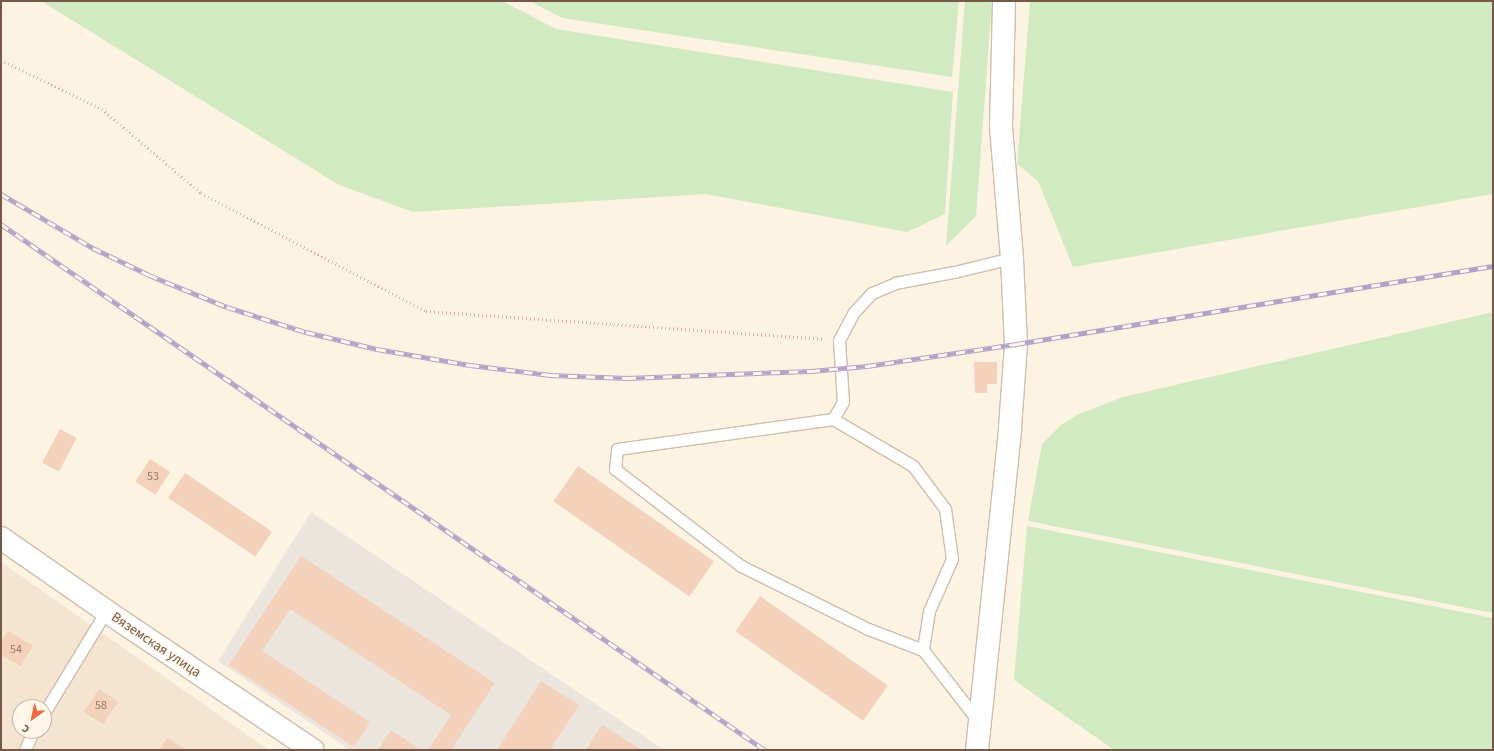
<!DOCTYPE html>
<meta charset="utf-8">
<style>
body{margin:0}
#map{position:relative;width:1494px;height:751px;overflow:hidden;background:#fdf3e3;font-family:"Source Sans 3",sans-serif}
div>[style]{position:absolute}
.residential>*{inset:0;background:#f4e5d1}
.industrial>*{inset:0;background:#ece5de}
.green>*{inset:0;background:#d1eac1}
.building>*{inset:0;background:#f3d1ba;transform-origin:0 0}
.path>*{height:2.5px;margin-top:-1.25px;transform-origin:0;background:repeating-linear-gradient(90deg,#d7b59d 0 1px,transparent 0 4px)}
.roads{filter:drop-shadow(1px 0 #d0bdac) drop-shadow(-1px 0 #d0bdac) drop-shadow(0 1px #d0bdac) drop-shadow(0 -1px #d0bdac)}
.lane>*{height:11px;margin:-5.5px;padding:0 5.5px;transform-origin:5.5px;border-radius:5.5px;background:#fff}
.secondary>*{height:22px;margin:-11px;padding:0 11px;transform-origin:11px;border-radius:11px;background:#fff}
.rail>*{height:4.5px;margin-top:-2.25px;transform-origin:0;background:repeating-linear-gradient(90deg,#fff7e9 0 9px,#b6a1c6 0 18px);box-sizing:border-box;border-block:1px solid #b6a1c6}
span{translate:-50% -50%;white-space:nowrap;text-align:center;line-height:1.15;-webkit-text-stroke:3px #fff7e9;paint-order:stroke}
.number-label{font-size:12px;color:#947764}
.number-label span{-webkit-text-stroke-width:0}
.street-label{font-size:14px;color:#755948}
.frame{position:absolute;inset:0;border:2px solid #755948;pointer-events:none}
.north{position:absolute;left:12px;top:699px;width:40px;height:40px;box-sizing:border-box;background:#fff7e9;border:1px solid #c8b8a9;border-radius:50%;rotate:213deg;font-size:11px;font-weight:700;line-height:16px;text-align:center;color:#755948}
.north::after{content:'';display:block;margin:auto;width:14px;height:18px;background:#e96c45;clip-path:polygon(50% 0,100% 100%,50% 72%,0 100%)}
</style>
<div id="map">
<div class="residential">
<i style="clip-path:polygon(evenodd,1px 562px,269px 750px,1px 750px,1px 562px,20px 707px,44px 707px,44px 731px,20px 731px,20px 707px)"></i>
</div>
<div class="industrial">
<i style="clip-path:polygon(311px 512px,664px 750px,350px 750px,218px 661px)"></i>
</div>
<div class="green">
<i style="clip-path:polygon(41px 1px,502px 1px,556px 29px,953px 92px,945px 214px,907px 232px,706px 194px,413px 212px,339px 185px)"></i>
<i style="clip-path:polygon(529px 1px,959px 1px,952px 77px,562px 18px)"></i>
<i style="clip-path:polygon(965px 1px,992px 1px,976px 216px,946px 246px)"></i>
<i style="clip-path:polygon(1030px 1px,1493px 1px,1493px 194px,1073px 267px,1038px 181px,1017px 164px)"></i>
<i style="clip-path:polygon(1493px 312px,1493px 613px,1028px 521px,1042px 444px,1062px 424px,1079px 414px,1123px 397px)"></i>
<i style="clip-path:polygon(1027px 526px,1493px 618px,1493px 750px,1114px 750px,1014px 680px)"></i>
</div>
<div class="building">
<i style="clip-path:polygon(974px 362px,997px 362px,997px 384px,987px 384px,987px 393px,975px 393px)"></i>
<i style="left:60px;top:429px;width:19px;height:38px;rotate:28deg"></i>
<i style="left:150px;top:459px;width:24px;height:27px;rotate:33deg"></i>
<i style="left:578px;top:466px;width:166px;height:43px;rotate:35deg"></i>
<i style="left:185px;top:473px;width:105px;height:30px;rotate:34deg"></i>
<i style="clip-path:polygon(301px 556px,495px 683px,451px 750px,428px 750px,451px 715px,290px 609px,262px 651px,370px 722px,354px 747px,229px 665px)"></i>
<i style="left:760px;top:596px;width:156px;height:43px;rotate:35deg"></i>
<i style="clip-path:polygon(8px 631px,33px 646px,20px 666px,1px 654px,1px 642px)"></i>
<i style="clip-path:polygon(541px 681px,579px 705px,550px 750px,497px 750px)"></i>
<i style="left:99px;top:689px;width:23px;height:27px;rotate:34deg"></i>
<i style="clip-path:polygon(602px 725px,642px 750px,586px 750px)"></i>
<i style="clip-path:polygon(391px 730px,420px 750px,378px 750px)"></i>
<i style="clip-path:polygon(168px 738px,186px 750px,159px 750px)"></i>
</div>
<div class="path">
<i style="left:1px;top:60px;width:112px;rotate:25.9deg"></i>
<i style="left:102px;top:109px;width:130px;rotate:40.3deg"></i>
<i style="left:201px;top:193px;width:254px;rotate:27.7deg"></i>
<i style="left:426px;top:311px;width:398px;rotate:4deg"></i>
</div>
<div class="roads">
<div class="lane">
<i style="left:833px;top:419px;width:93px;rotate:30.4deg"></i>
<i style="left:913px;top:466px;width:54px;rotate:53.3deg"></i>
<i style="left:945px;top:509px;width:50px;rotate:82deg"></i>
<i style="left:952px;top:559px;width:57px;rotate:113.9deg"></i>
<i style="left:929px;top:611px;width:39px;rotate:99deg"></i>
<i style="left:44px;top:713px;width:119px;rotate:-58.7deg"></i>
<i style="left:979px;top:722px;width:91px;rotate:-127.9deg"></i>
<i style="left:923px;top:650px;width:59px;rotate:-159.1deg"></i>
<i style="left:868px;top:629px;width:142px;rotate:-153.6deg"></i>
<i style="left:741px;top:566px;width:159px;rotate:-142.4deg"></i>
<i style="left:615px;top:469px;width:20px;rotate:-84deg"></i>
<i style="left:617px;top:449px;width:218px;rotate:-7.9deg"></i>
<i style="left:833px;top:419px;width:20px;rotate:-60deg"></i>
<i style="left:843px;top:402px;width:62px;rotate:-93.7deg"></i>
<i style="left:839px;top:340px;width:32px;rotate:-62deg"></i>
<i style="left:854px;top:312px;width:26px;rotate:-47deg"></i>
<i style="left:872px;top:293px;width:25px;rotate:-23deg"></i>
<i style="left:895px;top:283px;width:60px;rotate:-10.6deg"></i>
<i style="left:954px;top:272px;width:60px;rotate:-13.6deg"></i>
<i style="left:25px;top:750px;width:21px;rotate:-67deg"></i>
</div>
<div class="secondary">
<i style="left:1px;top:538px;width:128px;rotate:34.8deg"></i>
<i style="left:106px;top:611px;width:249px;rotate:33.9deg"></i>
<i style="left:977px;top:750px;width:324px;rotate:-84.1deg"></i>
<i style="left:1010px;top:428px;width:84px;rotate:-85.9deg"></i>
<i style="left:1016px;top:344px;width:86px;rotate:-92.7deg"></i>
<i style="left:1012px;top:258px;width:132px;rotate:-94.8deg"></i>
<i style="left:1001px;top:126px;width:125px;rotate:-88.6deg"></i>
</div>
</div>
<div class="rail">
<i style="left:1px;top:194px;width:107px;rotate:30.4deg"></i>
<i style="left:93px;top:248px;width:62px;rotate:25.7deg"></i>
<i style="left:149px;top:275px;width:84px;rotate:22.3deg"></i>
<i style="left:227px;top:307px;width:83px;rotate:17.6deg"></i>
<i style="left:306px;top:332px;width:73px;rotate:13.5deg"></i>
<i style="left:377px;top:349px;width:94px;rotate:9.8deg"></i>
<i style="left:470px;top:365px;width:81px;rotate:7.1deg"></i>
<i style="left:550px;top:375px;width:77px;rotate:2.2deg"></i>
<i style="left:627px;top:378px;width:184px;rotate:-2.2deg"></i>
<i style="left:811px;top:371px;width:56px;rotate:-5.1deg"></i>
<i style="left:867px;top:366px;width:151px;rotate:-8.4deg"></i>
<i style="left:1016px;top:344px;width:483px;rotate:-9.3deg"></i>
<i style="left:1px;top:224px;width:928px;rotate:34.55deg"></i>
</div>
<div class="number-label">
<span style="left:153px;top:477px">53</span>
<span style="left:16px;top:650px">54</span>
<span style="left:101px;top:706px">58</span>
</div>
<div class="street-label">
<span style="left:156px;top:645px;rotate:34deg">Вяземская улица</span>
</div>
<div class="frame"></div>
<div class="north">С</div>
</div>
